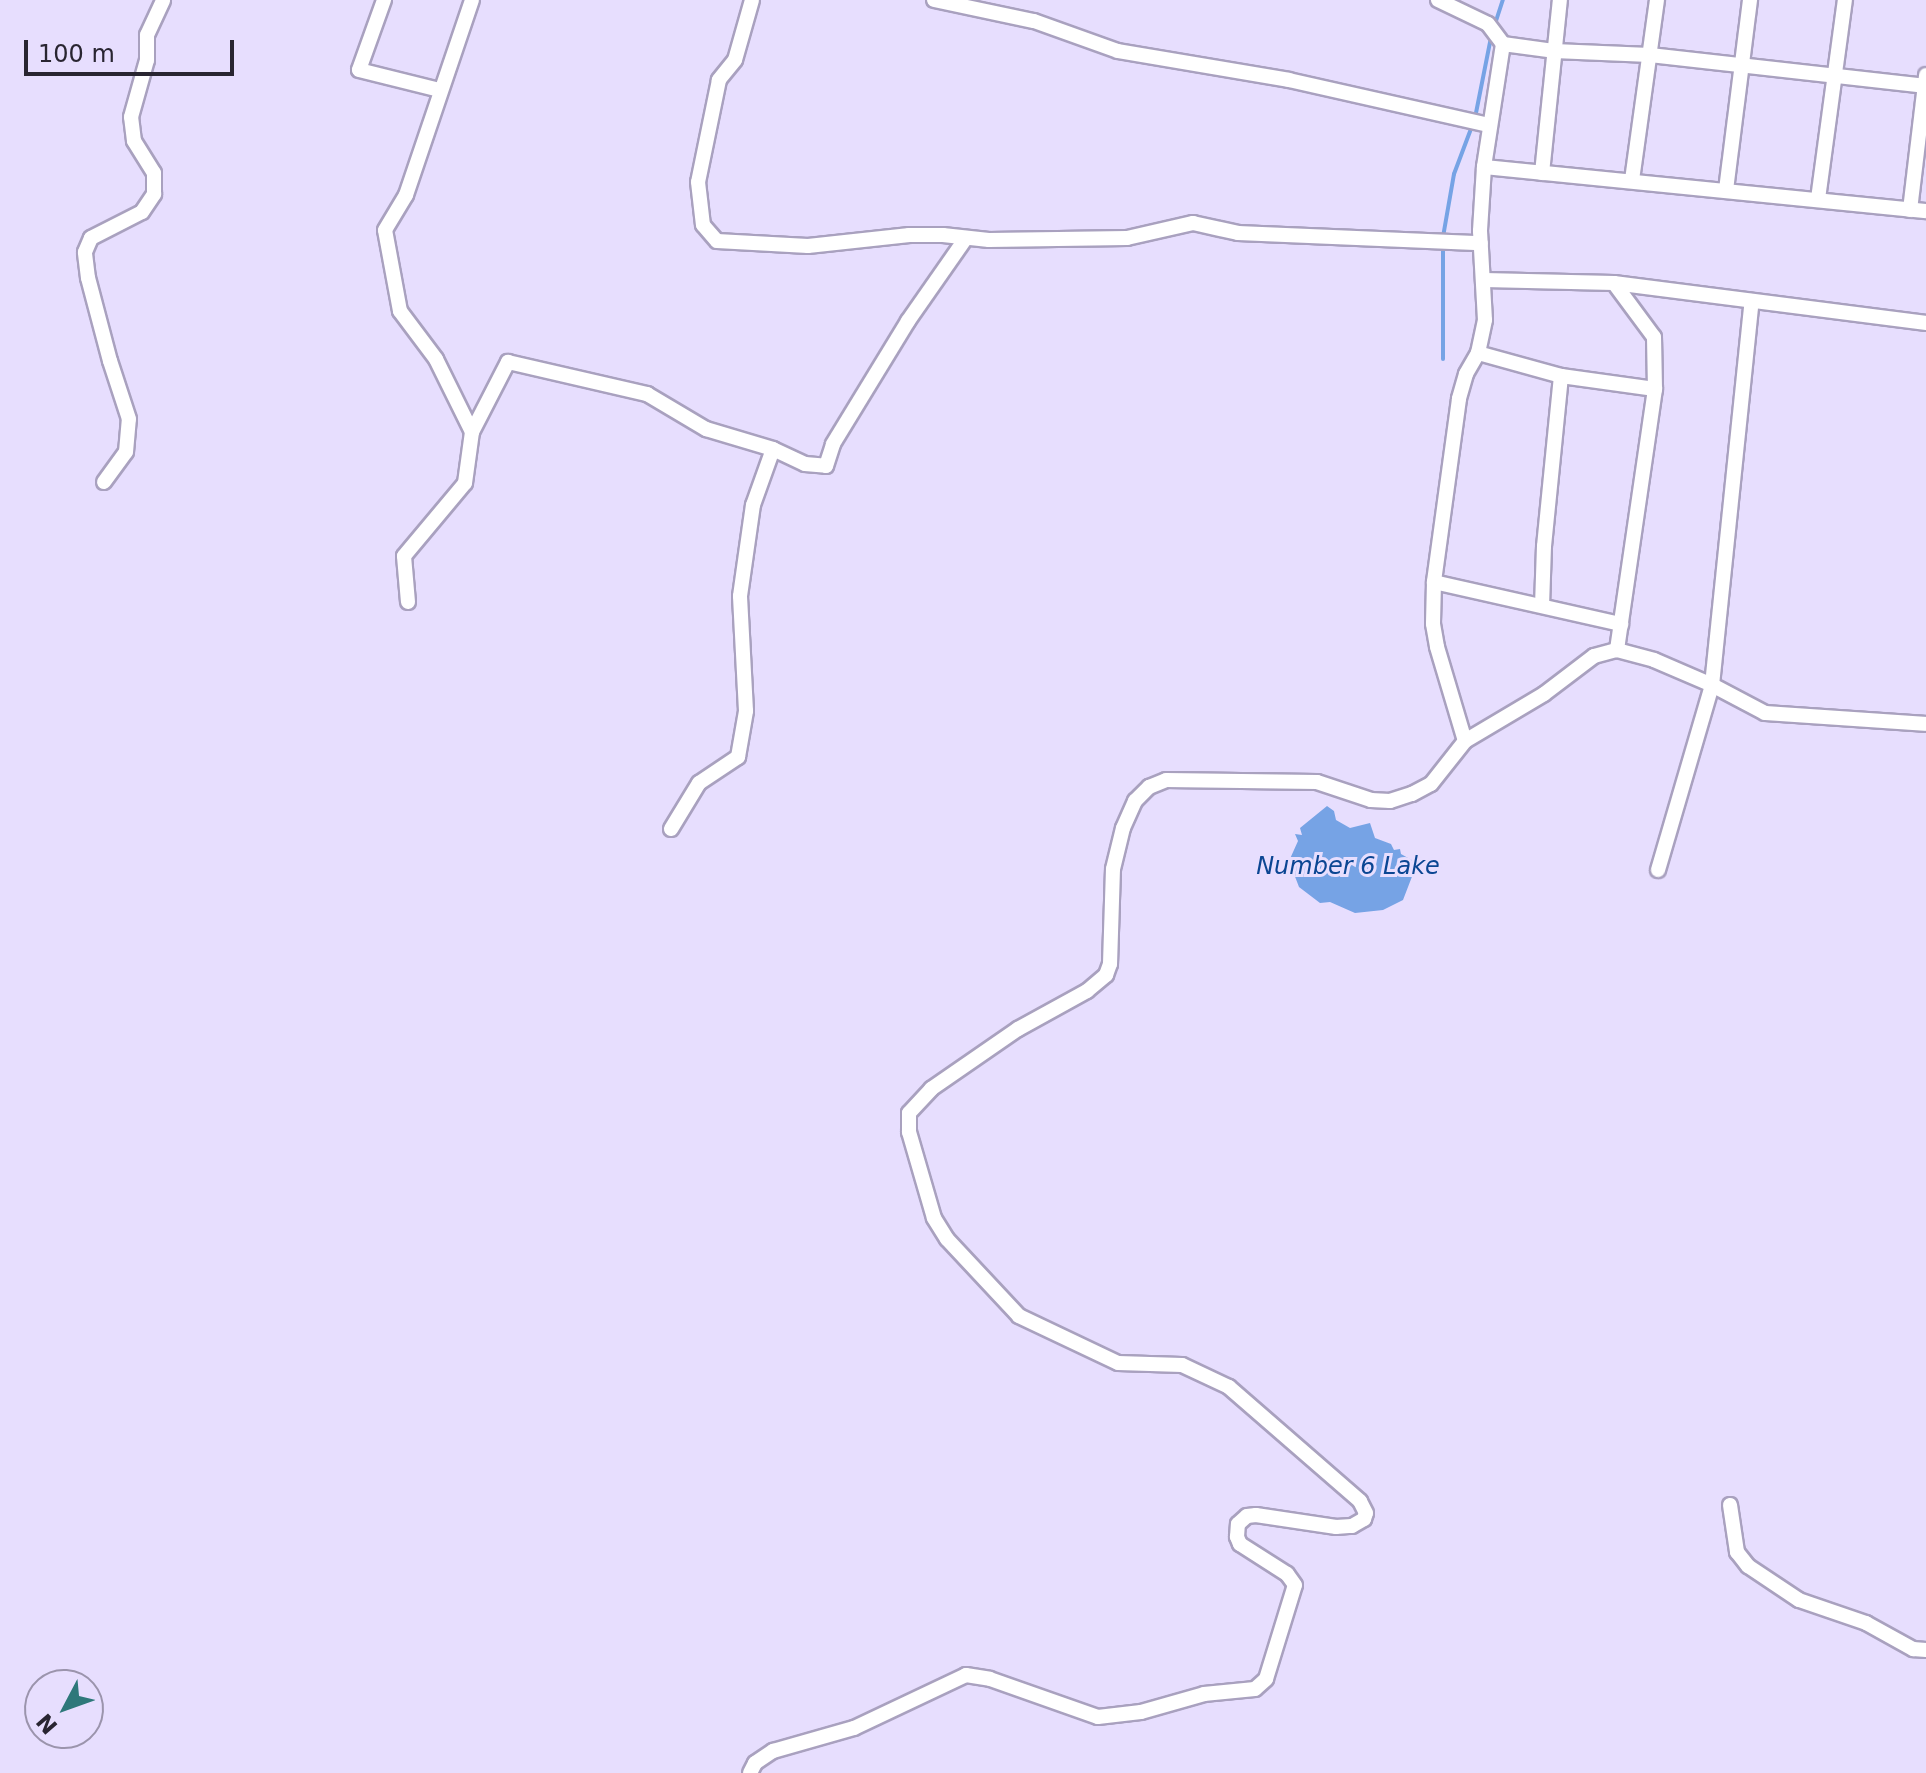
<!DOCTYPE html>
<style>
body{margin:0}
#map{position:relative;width:1926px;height:1773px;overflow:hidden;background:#e7defe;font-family:"DejaVu Sans",sans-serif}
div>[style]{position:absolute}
.water>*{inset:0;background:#76a3e5}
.stream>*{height:4px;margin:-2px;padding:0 2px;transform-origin:2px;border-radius:2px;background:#76a3e5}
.roads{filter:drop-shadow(2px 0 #a9a1bf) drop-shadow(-2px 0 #a9a1bf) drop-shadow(0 2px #a9a1bf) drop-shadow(0 -2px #a9a1bf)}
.minor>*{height:14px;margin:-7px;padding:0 7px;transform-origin:7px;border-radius:7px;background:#fff}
span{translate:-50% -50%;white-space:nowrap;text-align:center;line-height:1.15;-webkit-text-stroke:6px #e7defe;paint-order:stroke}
.water-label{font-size:24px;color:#0b4693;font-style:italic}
.north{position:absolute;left:24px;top:1669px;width:80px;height:80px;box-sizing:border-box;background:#e7defe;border:2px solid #9b94ac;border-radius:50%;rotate:229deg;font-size:22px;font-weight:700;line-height:32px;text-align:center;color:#292531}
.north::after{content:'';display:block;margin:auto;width:28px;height:36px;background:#2e787a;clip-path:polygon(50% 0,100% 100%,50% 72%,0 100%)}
.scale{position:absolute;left:24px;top:40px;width:210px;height:36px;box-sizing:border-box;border:4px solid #292531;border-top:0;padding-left:10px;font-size:24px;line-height:28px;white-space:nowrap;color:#292531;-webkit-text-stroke:6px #e7defe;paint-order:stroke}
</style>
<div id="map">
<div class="water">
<i style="clip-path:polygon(1327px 806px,1334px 811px,1336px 820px,1350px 828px,1370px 823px,1375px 838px,1391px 844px,1394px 850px,1400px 849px,1401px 854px,1417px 863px,1409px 870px,1413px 874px,1403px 900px,1383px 910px,1355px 913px,1330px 902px,1320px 903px,1299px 887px,1289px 861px,1298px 841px,1295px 834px,1302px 835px,1300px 828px)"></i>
</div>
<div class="stream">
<i style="left:1495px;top:24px;width:25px;rotate:-72deg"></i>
<i style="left:1475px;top:118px;width:83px;rotate:-78.8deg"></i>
<i style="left:1443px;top:237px;width:64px;rotate:-80.1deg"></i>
<i style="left:1454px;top:174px;width:51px;rotate:-69.4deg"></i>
<i style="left:1443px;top:359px;width:113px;rotate:-90deg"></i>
</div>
<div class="roads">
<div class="minor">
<i style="left:384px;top:0;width:74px;rotate:109.7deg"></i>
<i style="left:359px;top:70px;width:83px;rotate:13.9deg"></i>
<i style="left:752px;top:0;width:62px;rotate:105.8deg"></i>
<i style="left:735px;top:60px;width:26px;rotate:129deg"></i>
<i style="left:719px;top:80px;width:104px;rotate:101.6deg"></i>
<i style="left:698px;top:182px;width:43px;rotate:83.4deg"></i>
<i style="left:703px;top:225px;width:21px;rotate:49deg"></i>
<i style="left:717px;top:241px;width:91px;rotate:3.1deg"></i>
<i style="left:808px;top:246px;width:102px;rotate:-6.2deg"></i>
<i style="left:909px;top:235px;width:34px"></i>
<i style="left:943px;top:235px;width:46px;rotate:6.2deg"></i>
<i style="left:989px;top:240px;width:138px;rotate:-0.8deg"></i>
<i style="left:1127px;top:238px;width:68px;rotate:-12.8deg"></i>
<i style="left:1193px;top:223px;width:46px;rotate:12.5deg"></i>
<i style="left:1238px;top:233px;width:243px;rotate:2.4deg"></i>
<i style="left:934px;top:0;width:102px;rotate:11.9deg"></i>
<i style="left:1034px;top:21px;width:89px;rotate:19.7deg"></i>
<i style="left:1118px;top:51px;width:173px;rotate:9.6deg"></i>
<i style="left:1289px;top:80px;width:204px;rotate:12.7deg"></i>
<i style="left:1438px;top:0;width:55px;rotate:25.6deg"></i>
<i style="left:1488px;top:24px;width:25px;rotate:53deg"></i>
<i style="left:1503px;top:44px;width:124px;rotate:98.8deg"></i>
<i style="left:1484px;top:167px;width:64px;rotate:93.6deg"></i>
<i style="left:1480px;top:231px;width:89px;rotate:86.8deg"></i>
<i style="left:1485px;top:320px;width:34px;rotate:102deg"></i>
<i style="left:1478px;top:353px;width:24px;rotate:120deg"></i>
<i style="left:1466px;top:374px;width:26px;rotate:106deg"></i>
<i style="left:1459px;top:399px;width:185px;rotate:97.8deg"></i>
<i style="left:1434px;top:582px;width:42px;rotate:91.4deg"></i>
<i style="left:1433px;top:624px;width:23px;rotate:80deg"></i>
<i style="left:1437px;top:647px;width:98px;rotate:73.4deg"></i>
<i style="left:1503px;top:44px;width:51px;rotate:7.8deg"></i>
<i style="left:1554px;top:51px;width:96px;rotate:2.4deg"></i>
<i style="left:1650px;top:55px;width:278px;rotate:6.4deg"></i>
<i style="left:1484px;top:167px;width:444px;rotate:5.7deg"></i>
<i style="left:1542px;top:173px;width:174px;rotate:-84.1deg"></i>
<i style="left:1632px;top:180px;width:182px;rotate:-82.1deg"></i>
<i style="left:1726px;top:190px;width:192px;rotate:-82.8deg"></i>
<i style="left:1818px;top:199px;width:201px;rotate:-82.3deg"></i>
<i style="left:1910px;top:210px;width:136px;rotate:-83.2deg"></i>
<i style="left:1484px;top:280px;width:130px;rotate:1.3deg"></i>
<i style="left:1614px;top:283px;width:315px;rotate:7.3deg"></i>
<i style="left:1614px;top:283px;width:67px;rotate:53.5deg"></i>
<i style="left:1654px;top:337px;width:52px;rotate:88.9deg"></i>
<i style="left:1655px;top:389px;width:264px;rotate:98.3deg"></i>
<i style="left:1478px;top:353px;width:86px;rotate:15.5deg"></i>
<i style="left:1561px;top:376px;width:171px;rotate:95.7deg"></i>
<i style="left:1544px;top:546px;width:59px;rotate:91.9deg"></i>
<i style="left:1561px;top:376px;width:95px;rotate:7.9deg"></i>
<i style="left:472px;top:432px;width:81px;rotate:-116.3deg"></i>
<i style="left:436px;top:359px;width:60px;rotate:-126.9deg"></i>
<i style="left:400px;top:311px;width:82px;rotate:-100.5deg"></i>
<i style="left:385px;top:230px;width:41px;rotate:-59deg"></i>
<i style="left:406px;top:195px;width:206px;rotate:-71.3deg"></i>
<i style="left:104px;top:482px;width:37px;rotate:-54deg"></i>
<i style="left:126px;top:452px;width:33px;rotate:-85deg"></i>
<i style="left:129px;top:419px;width:61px;rotate:-108.1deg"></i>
<i style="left:110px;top:361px;width:86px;rotate:-104.8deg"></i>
<i style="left:88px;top:278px;width:26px;rotate:-97deg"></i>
<i style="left:85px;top:252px;width:15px;rotate:-67deg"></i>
<i style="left:91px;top:238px;width:57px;rotate:-27deg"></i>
<i style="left:142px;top:212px;width:22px;rotate:-56deg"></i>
<i style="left:154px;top:194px;width:21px;rotate:-90deg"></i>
<i style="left:154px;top:173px;width:38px;rotate:-122deg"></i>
<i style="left:134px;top:141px;width:24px;rotate:-97deg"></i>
<i style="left:131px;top:117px;width:59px;rotate:-74.3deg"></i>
<i style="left:147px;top:60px;width:25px;rotate:-90deg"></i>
<i style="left:147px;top:35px;width:38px;rotate:-65deg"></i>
<i style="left:1434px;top:582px;width:192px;rotate:12.7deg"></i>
<i style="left:408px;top:602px;width:46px;rotate:-95deg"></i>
<i style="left:404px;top:556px;width:95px;rotate:-50.1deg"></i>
<i style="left:465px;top:483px;width:51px;rotate:-82.2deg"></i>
<i style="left:472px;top:432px;width:79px;rotate:-62.8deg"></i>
<i style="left:508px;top:362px;width:143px;rotate:13deg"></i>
<i style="left:647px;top:394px;width:69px;rotate:30.7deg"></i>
<i style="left:706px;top:429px;width:70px;rotate:16.6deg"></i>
<i style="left:671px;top:829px;width:54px;rotate:-58.7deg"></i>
<i style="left:699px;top:783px;width:47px;rotate:-33.7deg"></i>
<i style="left:738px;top:757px;width:47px;rotate:-80.1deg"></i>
<i style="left:746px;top:711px;width:115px;rotate:-93deg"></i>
<i style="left:740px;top:596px;width:92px;rotate:-81.9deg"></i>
<i style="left:753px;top:505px;width:59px;rotate:-70.3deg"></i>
<i style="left:773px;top:449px;width:35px;rotate:25deg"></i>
<i style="left:805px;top:464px;width:21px;rotate:5deg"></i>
<i style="left:826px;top:466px;width:23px;rotate:-72deg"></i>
<i style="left:833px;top:444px;width:144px;rotate:-58.6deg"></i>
<i style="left:908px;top:321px;width:101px;rotate:-55.1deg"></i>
<i style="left:1658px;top:870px;width:193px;rotate:-73.7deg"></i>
<i style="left:1712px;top:685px;width:386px;rotate:-84.1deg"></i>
<i style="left:1730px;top:1505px;width:48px;rotate:81.5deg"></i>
<i style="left:1737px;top:1552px;width:18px;rotate:52deg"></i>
<i style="left:1748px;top:1566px;width:61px;rotate:33.7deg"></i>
<i style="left:1799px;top:1600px;width:71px;rotate:18.9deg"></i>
<i style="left:1866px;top:1623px;width:54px;rotate:29deg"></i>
<i style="left:1913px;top:1649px;width:13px;rotate:4deg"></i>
<i style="left:750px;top:1773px;width:11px;rotate:-63deg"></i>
<i style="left:755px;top:1763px;width:22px;rotate:-34deg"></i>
<i style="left:773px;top:1751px;width:84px;rotate:-15.9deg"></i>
<i style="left:854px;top:1728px;width:124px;rotate:-25.3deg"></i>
<i style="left:966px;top:1675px;width:24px;rotate:9deg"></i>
<i style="left:990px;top:1679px;width:114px;rotate:19.4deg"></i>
<i style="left:1098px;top:1717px;width:43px;rotate:-6.6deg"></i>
<i style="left:1141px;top:1712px;width:66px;rotate:-15.9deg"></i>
<i style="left:1204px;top:1694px;width:51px;rotate:-5.6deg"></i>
<i style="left:1255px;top:1689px;width:15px;rotate:-42deg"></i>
<i style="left:1266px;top:1679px;width:98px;rotate:-72.9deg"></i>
<i style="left:1295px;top:1585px;width:14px;rotate:-126deg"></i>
<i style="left:1287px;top:1574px;width:56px;rotate:-147.4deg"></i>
<i style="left:1240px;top:1544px;width:8px;rotate:-113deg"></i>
<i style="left:1237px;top:1537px;width:13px;rotate:-86deg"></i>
<i style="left:1238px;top:1524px;width:12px;rotate:-42deg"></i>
<i style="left:1247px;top:1516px;width:9px;rotate:-6deg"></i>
<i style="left:1256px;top:1515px;width:81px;rotate:8.5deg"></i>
<i style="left:1336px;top:1527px;width:16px;rotate:-4deg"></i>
<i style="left:1352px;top:1526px;width:14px;rotate:-30deg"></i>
<i style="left:1364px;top:1519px;width:6px;rotate:-72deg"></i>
<i style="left:1366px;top:1513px;width:13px;rotate:-117deg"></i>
<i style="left:1360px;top:1501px;width:174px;rotate:-139deg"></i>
<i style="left:1229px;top:1387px;width:52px;rotate:-154.9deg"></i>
<i style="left:1182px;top:1365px;width:64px;rotate:-178.2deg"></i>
<i style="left:1118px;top:1363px;width:110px;rotate:-154.6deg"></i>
<i style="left:1019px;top:1316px;width:105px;rotate:-133.1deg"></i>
<i style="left:947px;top:1239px;width:25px;rotate:-122deg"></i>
<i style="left:934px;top:1218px;width:90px;rotate:-106.2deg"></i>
<i style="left:909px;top:1132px;width:19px;rotate:-90deg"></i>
<i style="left:909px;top:1113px;width:33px;rotate:-47deg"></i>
<i style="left:931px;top:1089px;width:106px;rotate:-34.6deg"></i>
<i style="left:1018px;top:1029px;width:79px;rotate:-28.8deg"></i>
<i style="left:1087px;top:991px;width:25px;rotate:-40deg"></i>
<i style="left:1106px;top:975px;width:12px;rotate:-70deg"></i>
<i style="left:1110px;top:964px;width:95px;rotate:-88.2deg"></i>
<i style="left:1113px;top:869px;width:42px;rotate:-76.3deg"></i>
<i style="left:1123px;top:828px;width:30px;rotate:-66deg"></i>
<i style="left:1135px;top:801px;width:20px;rotate:-45deg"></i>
<i style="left:1149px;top:787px;width:18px;rotate:-22deg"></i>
<i style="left:1166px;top:780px;width:151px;rotate:0.8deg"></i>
<i style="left:1317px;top:782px;width:57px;rotate:18.4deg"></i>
<i style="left:1371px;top:800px;width:19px;rotate:3deg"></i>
<i style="left:1390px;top:801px;width:23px;rotate:-18deg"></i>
<i style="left:1412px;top:794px;width:21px;rotate:-28deg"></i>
<i style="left:1431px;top:784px;width:55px;rotate:-51.7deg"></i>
<i style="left:1465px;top:741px;width:92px;rotate:-30.7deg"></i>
<i style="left:1544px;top:694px;width:63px;rotate:-37.2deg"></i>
<i style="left:1594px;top:656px;width:24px;rotate:-15deg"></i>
<i style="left:1617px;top:650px;width:38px;rotate:15deg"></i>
<i style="left:1654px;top:660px;width:63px;rotate:23.3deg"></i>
<i style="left:1712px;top:685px;width:60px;rotate:27.8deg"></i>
<i style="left:1765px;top:713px;width:161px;rotate:3.9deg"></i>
</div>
</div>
<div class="water-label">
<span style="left:1348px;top:867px">Number 6 Lake</span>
</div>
<div class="north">N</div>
<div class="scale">100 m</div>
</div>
